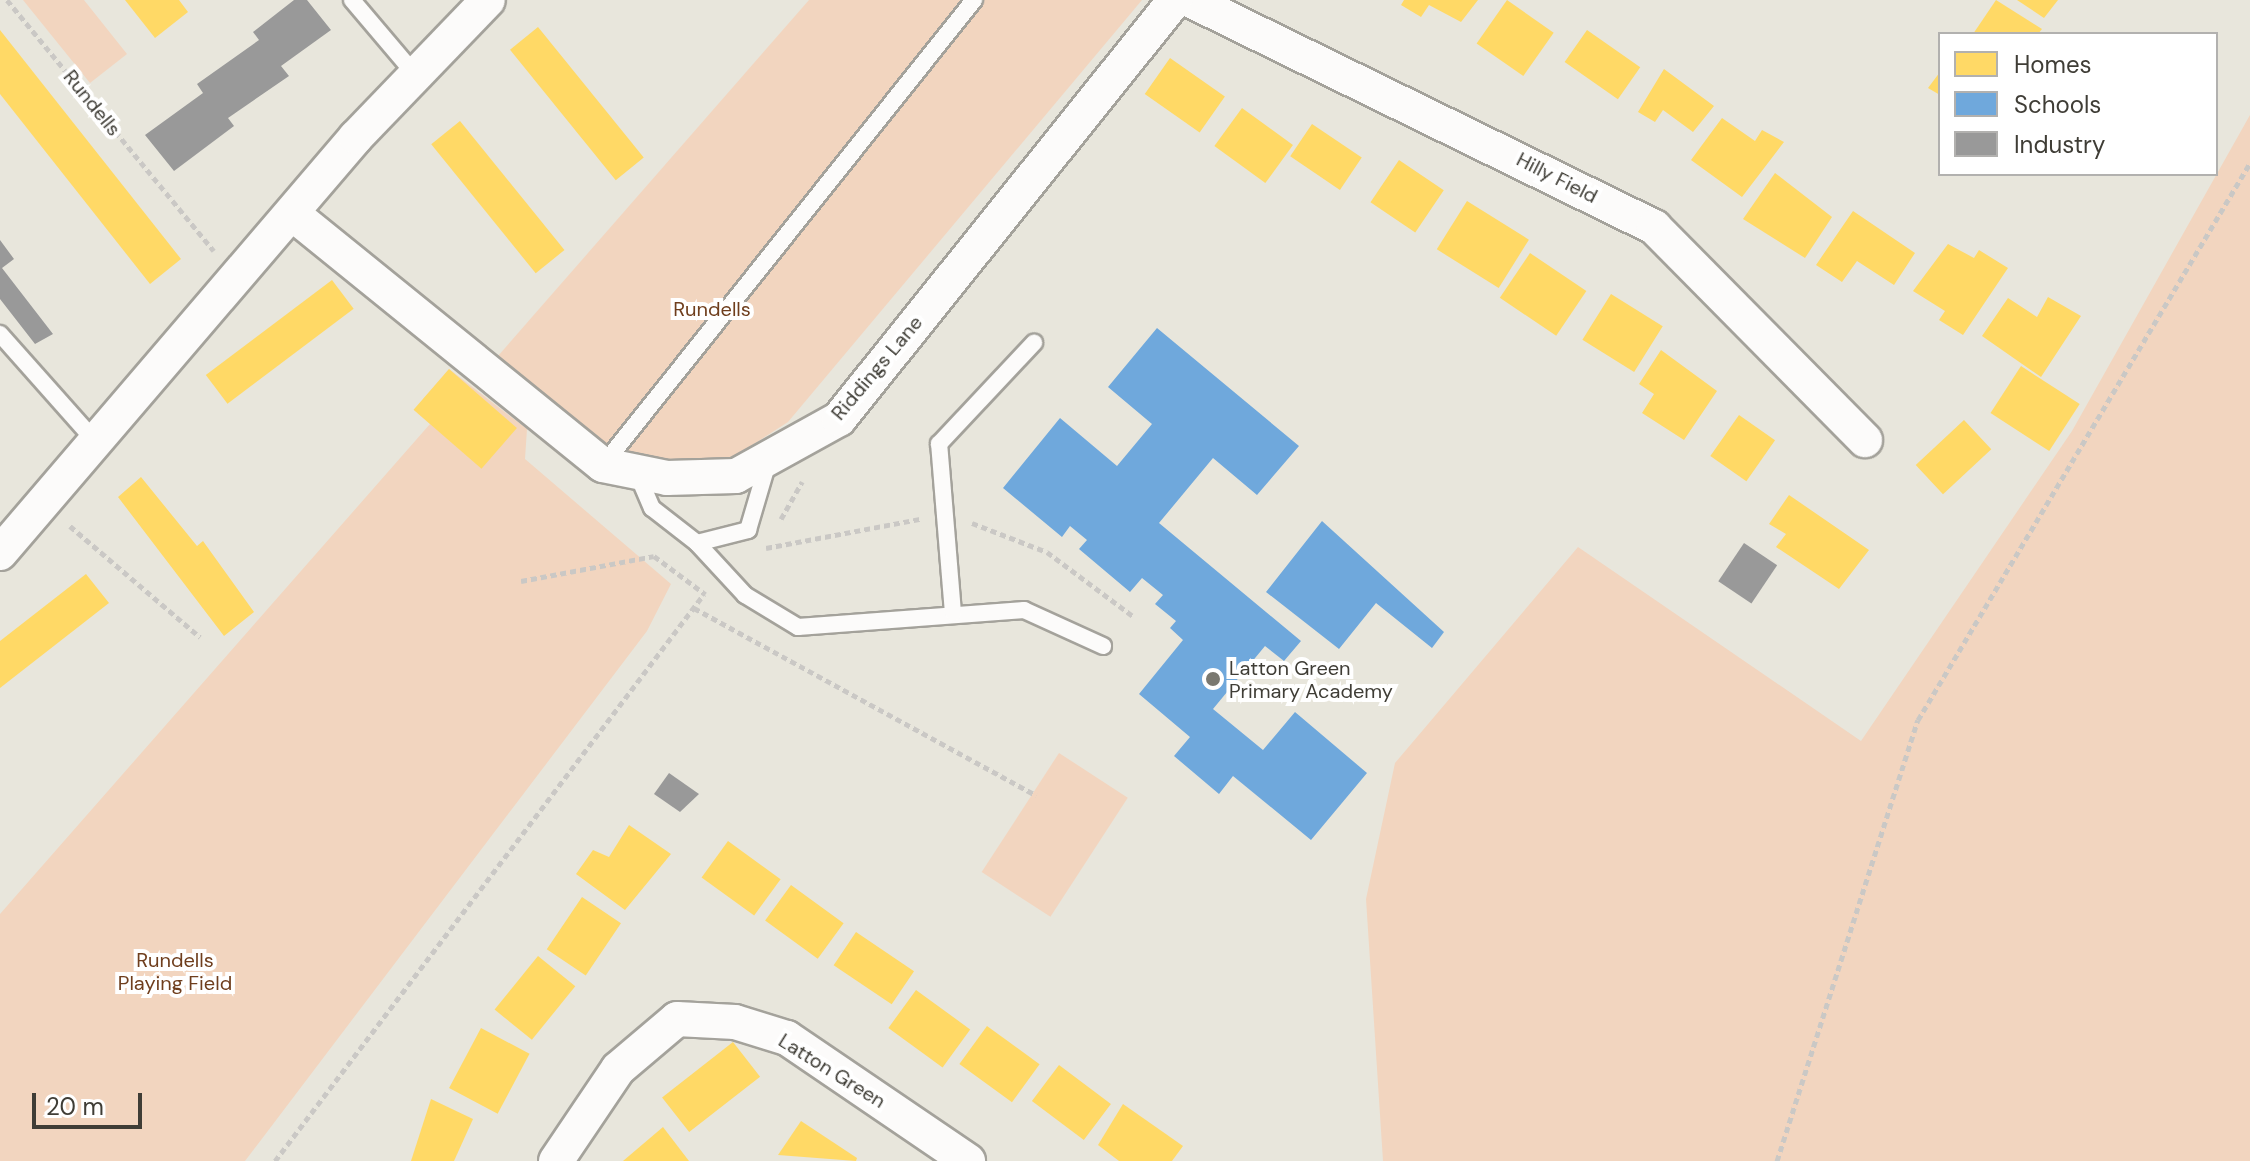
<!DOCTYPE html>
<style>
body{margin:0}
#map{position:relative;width:2250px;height:1161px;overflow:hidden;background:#e8e6dc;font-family:"DM Sans",sans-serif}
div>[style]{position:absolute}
.green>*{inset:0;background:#f2d5bf;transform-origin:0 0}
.homes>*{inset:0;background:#ffd966;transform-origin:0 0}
.schools>*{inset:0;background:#6fa8dc}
.industry>*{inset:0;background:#999;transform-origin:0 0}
.path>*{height:5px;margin-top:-2.5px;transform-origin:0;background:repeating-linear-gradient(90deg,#cac8c5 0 6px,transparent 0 10px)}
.roads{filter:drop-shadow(2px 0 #a4a29b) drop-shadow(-2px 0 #a4a29b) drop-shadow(0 2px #a4a29b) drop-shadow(0 -2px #a4a29b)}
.service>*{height:16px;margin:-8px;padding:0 8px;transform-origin:8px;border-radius:8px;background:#fcfbfa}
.minor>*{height:34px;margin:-17px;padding:0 17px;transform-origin:17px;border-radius:17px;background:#fcfbfa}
.dots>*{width:22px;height:22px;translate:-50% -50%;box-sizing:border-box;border:4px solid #fff;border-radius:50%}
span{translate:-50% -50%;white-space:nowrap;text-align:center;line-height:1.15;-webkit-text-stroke:8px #fff;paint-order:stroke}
.street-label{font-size:20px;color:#3f3d36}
.park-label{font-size:20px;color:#6f3e1d}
.poi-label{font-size:20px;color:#3f3d36}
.left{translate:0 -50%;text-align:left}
.legend{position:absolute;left:1938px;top:32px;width:280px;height:144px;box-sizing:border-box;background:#fff;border:2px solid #b2b1af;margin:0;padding:10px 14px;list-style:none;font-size:24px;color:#3f3d36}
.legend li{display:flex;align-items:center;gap:16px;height:40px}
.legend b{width:40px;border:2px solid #b2b1af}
.scale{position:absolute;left:32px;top:1093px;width:110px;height:36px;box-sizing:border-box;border:4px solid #3f3d36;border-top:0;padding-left:10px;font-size:24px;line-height:28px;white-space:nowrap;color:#3f3d36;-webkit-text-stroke:6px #fff;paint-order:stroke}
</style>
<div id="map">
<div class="green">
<i style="clip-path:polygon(23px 0,84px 0,127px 54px,90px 83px)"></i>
<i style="clip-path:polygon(809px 0,1142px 0,788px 422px,718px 467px,606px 456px,491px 364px)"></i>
<i style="clip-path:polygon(2250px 115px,2250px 1161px,1383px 1161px,1366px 899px,1395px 763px,1578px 547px,1861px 741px,2072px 431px)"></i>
<i style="clip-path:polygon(449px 369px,527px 429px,525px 459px,671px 584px,647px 631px,245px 1161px,0 1161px,0 914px,430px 424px,414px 410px)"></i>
<i style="left:1059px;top:753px;width:82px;height:142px;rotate:33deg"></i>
</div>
<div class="homes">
<i style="clip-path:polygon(125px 0,179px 0,188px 12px,155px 38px)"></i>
<i style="clip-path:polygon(1404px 0,1478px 0,1461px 22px,1429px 5px,1421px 17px,1401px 5px)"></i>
<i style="left:1507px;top:0;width:57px;height:53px;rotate:35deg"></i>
<i style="clip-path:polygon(1996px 0,2042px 29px,2038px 34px,1973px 34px)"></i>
<i style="clip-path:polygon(2017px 0,2058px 0,2044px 18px)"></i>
<i style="left:538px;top:27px;width:168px;height:36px;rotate:51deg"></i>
<i style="clip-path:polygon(0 30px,181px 259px,150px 284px,0 94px)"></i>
<i style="left:1587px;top:30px;width:65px;height:39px;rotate:35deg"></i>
<i style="left:1170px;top:58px;width:67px;height:44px;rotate:35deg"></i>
<i style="clip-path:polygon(1664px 69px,1714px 106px,1693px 132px,1663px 110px,1655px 122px,1638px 112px)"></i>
<i style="clip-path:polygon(1940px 72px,1940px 95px,1928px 88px)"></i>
<i style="left:1242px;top:108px;width:63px;height:47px;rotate:36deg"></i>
<i style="clip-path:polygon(1722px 118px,1755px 141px,1762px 130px,1784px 142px,1742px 197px,1691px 160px)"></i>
<i style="left:460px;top:121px;width:166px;height:37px;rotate:51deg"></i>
<i style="left:1312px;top:124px;width:60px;height:39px;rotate:34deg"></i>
<i style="left:1399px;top:160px;width:54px;height:51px;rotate:34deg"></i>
<i style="clip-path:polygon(1775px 173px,1832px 217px,1805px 258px,1743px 219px)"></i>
<i style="left:1467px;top:201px;width:73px;height:57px;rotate:32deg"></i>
<i style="clip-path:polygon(1853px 211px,1915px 253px,1894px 285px,1857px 261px,1842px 282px,1816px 265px)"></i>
<i style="clip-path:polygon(1948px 244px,1974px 258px,1979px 250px,2008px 268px,1963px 335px,1939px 320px,1945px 311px,1913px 291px)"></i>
<i style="left:1530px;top:253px;width:68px;height:54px;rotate:34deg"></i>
<i style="left:332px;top:280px;width:36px;height:158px;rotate:53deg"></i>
<i style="left:1611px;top:294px;width:61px;height:54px;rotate:32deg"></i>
<i style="clip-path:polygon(2048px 297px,2081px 316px,2041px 377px,1982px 336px,2008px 298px,2037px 317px)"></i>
<i style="clip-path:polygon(1661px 350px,1717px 391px,1684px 440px,1642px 413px,1654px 394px,1639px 384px)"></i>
<i style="left:2021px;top:366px;width:70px;height:56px;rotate:33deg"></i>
<i style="left:449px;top:369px;width:90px;height:54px;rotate:41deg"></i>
<i style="left:1739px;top:415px;width:44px;height:50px;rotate:35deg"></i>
<i style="left:1964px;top:420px;width:40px;height:66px;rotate:47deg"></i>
<i style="clip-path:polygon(141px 477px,197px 546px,203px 541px,254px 612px,224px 636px,118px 497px)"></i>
<i style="clip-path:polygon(1789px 495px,1869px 550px,1839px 589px,1776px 547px,1786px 534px,1769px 524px)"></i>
<i style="clip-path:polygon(86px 574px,109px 603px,0 688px,0 641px)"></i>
<i style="clip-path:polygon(629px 825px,671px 854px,625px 910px,576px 874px,593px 850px,609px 857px)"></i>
<i style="left:728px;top:841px;width:65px;height:45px;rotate:36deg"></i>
<i style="left:791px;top:885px;width:65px;height:44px;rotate:36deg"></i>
<i style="left:582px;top:897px;width:47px;height:63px;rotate:34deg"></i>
<i style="left:856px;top:932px;width:70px;height:40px;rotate:34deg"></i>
<i style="left:538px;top:956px;width:48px;height:69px;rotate:39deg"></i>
<i style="left:916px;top:990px;width:67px;height:47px;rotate:36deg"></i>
<i style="left:987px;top:1026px;width:65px;height:47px;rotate:36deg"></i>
<i style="left:481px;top:1028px;width:55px;height:68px;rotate:28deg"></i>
<i style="left:733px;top:1042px;width:44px;height:90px;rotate:52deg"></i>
<i style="left:1059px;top:1065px;width:65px;height:45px;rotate:37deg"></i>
<i style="clip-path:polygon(431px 1099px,473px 1119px,454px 1161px,411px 1161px)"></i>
<i style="clip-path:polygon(1123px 1104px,1183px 1146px,1172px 1161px,1119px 1161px,1098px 1145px)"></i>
<i style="clip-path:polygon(801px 1121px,857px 1158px,856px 1161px,778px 1155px)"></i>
<i style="clip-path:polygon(663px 1127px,689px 1161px,623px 1161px)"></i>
</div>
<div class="schools">
<i style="clip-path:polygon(1157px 328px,1299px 446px,1257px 495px,1213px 458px,1159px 523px,1301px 641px,1284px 661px,1265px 646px,1213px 709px,1263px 750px,1295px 712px,1367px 773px,1311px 840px,1233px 776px,1219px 794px,1174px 756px,1190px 737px,1139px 694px,1183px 640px,1170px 628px,1176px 621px,1155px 604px,1163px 595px,1142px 578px,1130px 592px,1079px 549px,1087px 540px,1070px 526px,1062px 537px,1003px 488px,1060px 418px,1117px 466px,1152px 424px,1108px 387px)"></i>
<i style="clip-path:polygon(1322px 521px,1444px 632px,1432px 648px,1376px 603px,1339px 649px,1266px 592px)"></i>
</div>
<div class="industry">
<i style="clip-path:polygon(294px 0,307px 0,331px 30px,281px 66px,289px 76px,228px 118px,234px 126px,174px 171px,145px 135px,203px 93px,197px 84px,259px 40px,253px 32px)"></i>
<i style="clip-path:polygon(0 240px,14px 259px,2px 268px,53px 334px,35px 344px,0 299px)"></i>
<i style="left:1744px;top:543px;width:40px;height:46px;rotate:34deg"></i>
<i style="clip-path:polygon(669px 773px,699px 794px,680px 812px,654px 794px)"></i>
</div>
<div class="path">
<i style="left:7px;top:0;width:325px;rotate:50.5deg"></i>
<i style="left:781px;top:519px;width:43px;rotate:-60.4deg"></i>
<i style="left:972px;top:523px;width:80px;rotate:21.1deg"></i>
<i style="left:1047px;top:552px;width:107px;rotate:36.7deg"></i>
<i style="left:70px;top:526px;width:171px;rotate:40.5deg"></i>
<i style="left:766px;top:548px;width:157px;rotate:-10.7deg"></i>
<i style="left:521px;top:581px;width:135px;rotate:-10.6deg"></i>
<i style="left:654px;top:556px;width:64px;rotate:36.7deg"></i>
<i style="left:694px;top:608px;width:390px;rotate:28.7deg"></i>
<i style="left:275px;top:1161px;width:711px;rotate:-52.89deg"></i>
<i style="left:1777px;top:1161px;width:463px;rotate:-72.3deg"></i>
<i style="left:1918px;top:720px;width:648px;rotate:-59.2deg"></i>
</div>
<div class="roads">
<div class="service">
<i style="left:352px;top:0;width:96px;rotate:49.7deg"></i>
<i style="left:0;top:334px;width:144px;rotate:48.4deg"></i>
<i style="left:603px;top:465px;width:595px;rotate:-51.42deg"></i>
<i style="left:637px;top:473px;width:38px;rotate:67deg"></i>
<i style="left:652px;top:508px;width:57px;rotate:37.9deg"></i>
<i style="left:697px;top:543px;width:53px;rotate:-14.3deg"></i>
<i style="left:748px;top:530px;width:71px;rotate:-73.6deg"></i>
<i style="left:697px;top:543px;width:71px;rotate:47.3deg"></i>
<i style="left:745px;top:595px;width:62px;rotate:31.1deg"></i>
<i style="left:798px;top:627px;width:227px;rotate:-4.3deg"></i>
<i style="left:1024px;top:610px;width:87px;rotate:24.5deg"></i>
<i style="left:953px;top:613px;width:170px;rotate:-94.7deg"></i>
<i style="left:939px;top:444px;width:139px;rotate:-46.8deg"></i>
</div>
<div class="minor">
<i style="left:1190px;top:0;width:517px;rotate:26.07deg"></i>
<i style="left:1654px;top:227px;width:300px;rotate:45.3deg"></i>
<i style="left:294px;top:215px;width:397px;rotate:39deg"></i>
<i style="left:603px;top:465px;width:65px;rotate:11.5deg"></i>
<i style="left:667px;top:478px;width:69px;rotate:-1.7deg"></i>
<i style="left:736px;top:476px;width:118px;rotate:-29deg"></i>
<i style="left:839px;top:419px;width:537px;rotate:-51.27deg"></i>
<i style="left:0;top:553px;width:548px;rotate:-49.44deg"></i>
<i style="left:356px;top:137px;width:190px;rotate:-46.1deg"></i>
<i style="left:556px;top:1161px;width:111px;rotate:-56deg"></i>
<i style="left:618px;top:1069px;width:77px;rotate:-40.3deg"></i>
<i style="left:677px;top:1019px;width:58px;rotate:3deg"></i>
<i style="left:735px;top:1022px;width:54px;rotate:17.1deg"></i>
<i style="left:787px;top:1038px;width:219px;rotate:34.2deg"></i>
</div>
</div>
<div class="dots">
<i style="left:1213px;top:679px;background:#7a7870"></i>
</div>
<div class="street-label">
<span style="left:92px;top:103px;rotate:51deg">Rundells</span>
<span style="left:1557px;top:178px;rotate:27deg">Hilly Field</span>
<span style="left:877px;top:368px;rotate:-50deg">Riddings Lane</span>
<span style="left:832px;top:1071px;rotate:32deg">Latton Green</span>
</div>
<div class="park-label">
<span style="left:712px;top:309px">Rundells</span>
<span style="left:175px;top:972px">Rundells<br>Playing Field</span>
</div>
<div class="poi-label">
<span class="left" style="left:1229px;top:680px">Latton Green<br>Primary Academy</span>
</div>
<ul class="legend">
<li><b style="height:22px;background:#ffd966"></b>Homes</li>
<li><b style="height:22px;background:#6fa8dc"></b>Schools</li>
<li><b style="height:22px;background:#999"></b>Industry</li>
</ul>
<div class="scale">20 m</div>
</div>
